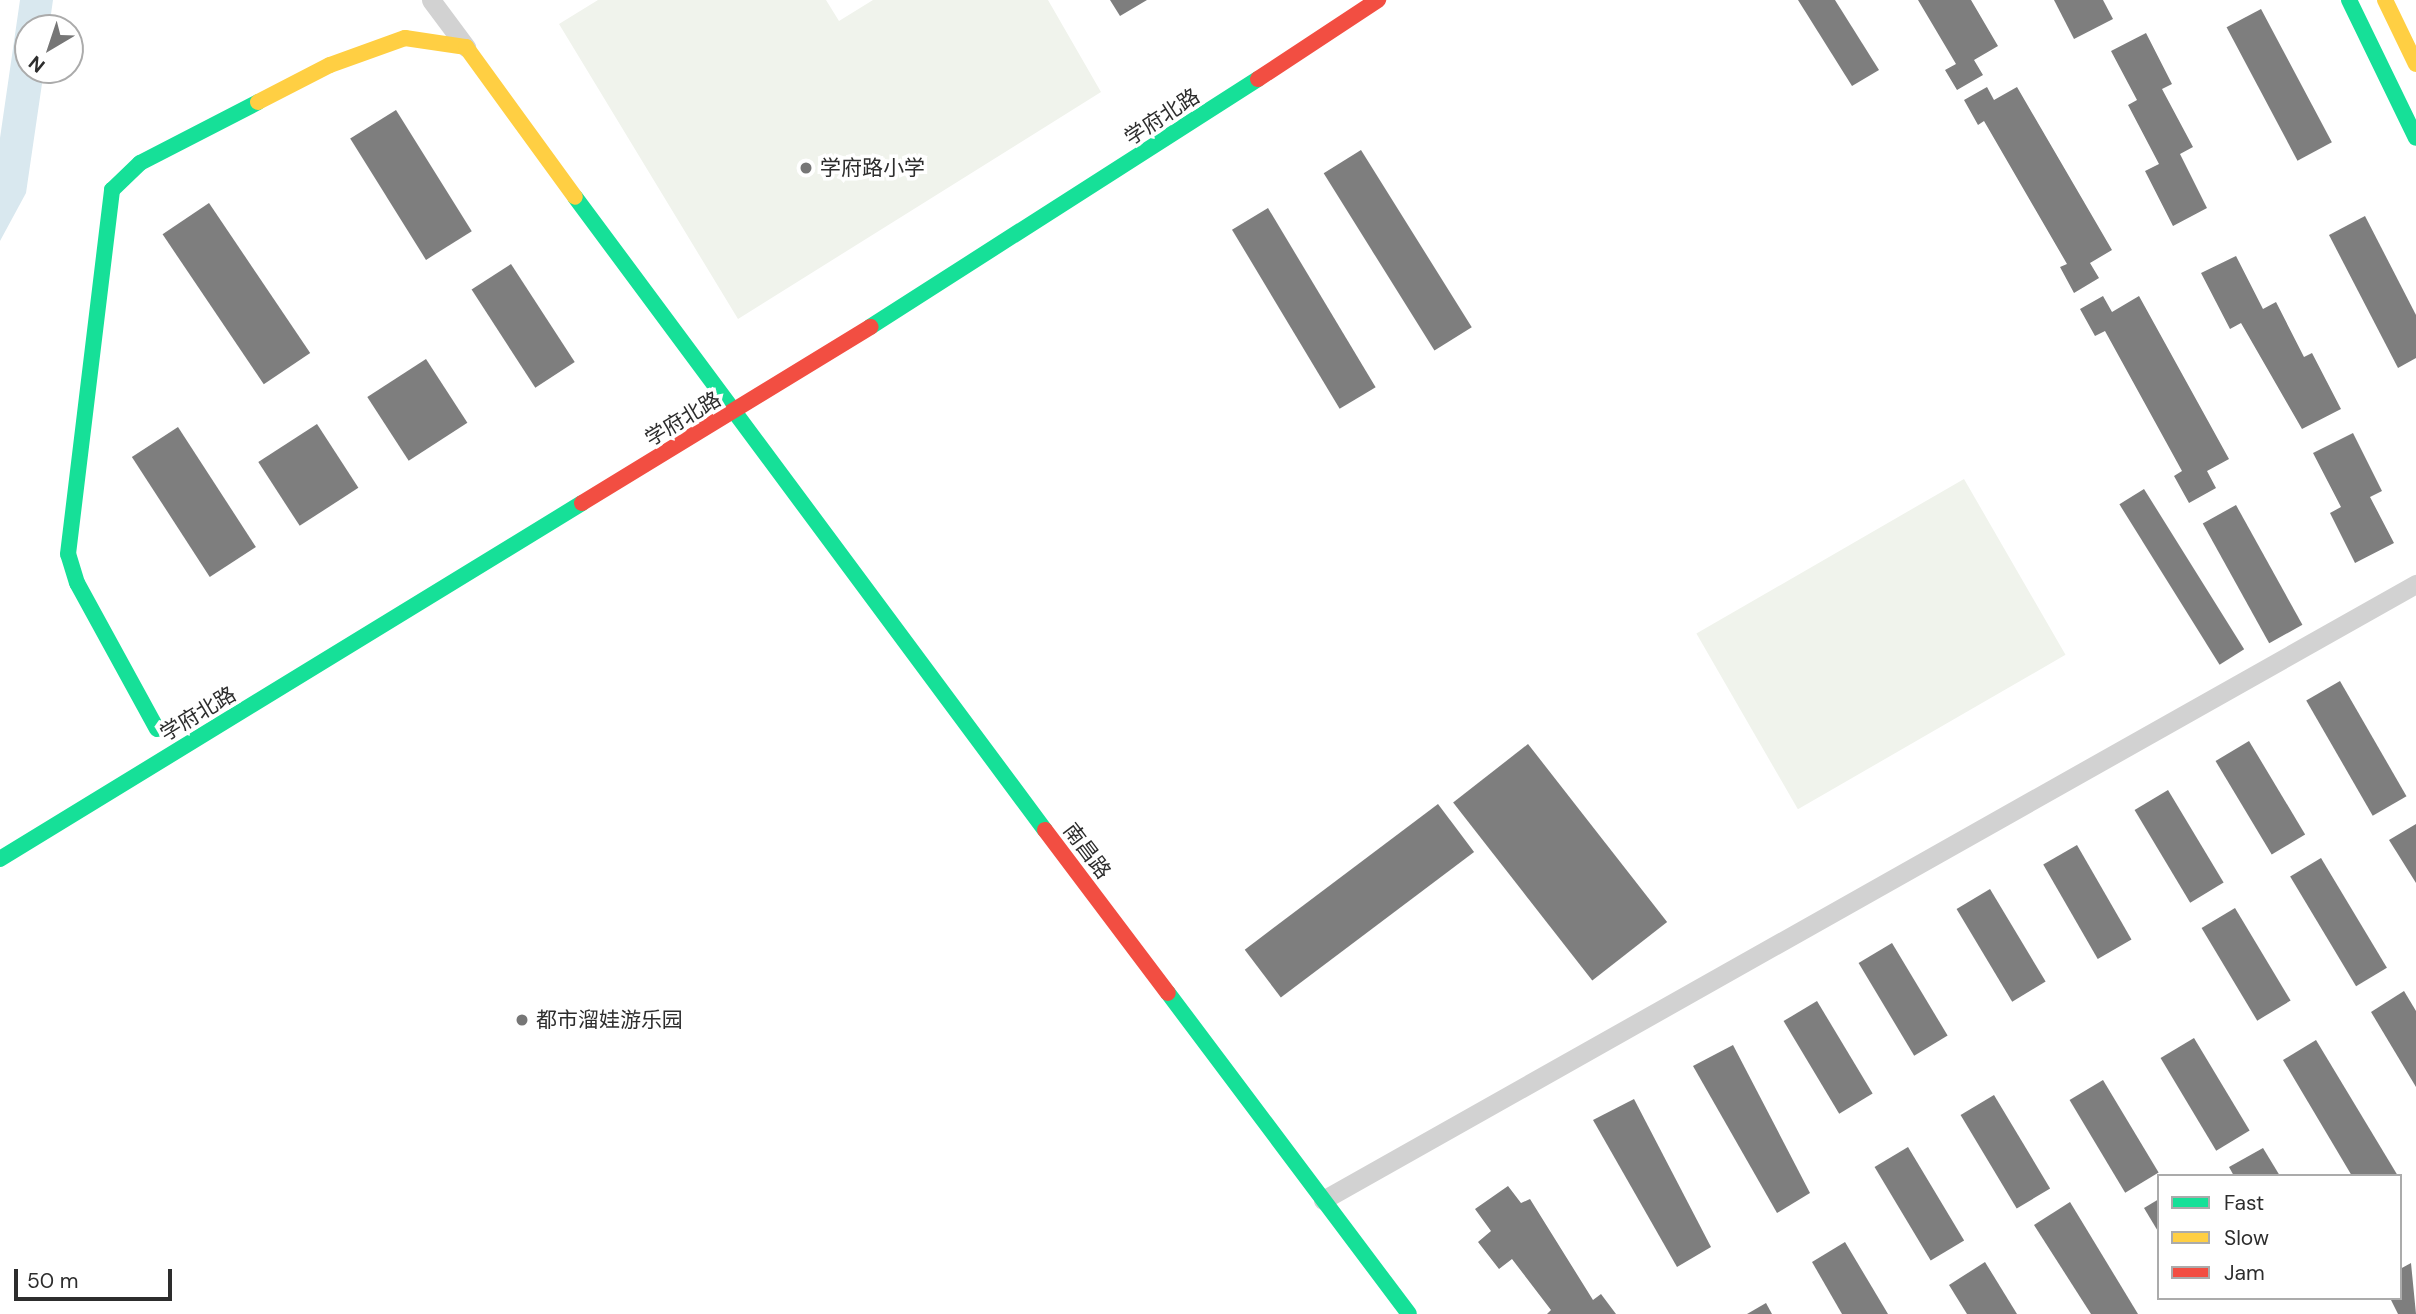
<!DOCTYPE html>
<meta charset="utf-8">
<style>
body{margin:0}
#map{position:relative;width:2416px;height:1314px;overflow:hidden;background:#fff;font-family:"DM Sans","Noto Sans SC",sans-serif}
div>[style]{position:absolute}
.green>*{inset:0;background:#f0f3ec;transform-origin:0 0}
.water>*{inset:0;background:#d9e8ef}
.building>*{inset:0;background:#7e7e7e;transform-origin:0 0}
.street>*{height:19px;margin:-9.5px;padding:0 9.5px;transform-origin:9.5px;border-radius:9.5px;background:#d2d2d2}
.fast>*{height:16px;margin:-8px;padding:0 8px;transform-origin:8px;border-radius:8px;background:#16e098}
.slow>*{height:16px;margin:-8px;padding:0 8px;transform-origin:8px;border-radius:8px;background:#ffcf43}
.jam>*{height:16px;margin:-8px;padding:0 8px;transform-origin:8px;border-radius:8px;background:#f24e42}
.dots>*{width:19px;height:19px;translate:-50% -50%;box-sizing:border-box;border:4px solid #fff;border-radius:50%}
span{translate:-50% -50%;white-space:nowrap;text-align:center;line-height:1.15;-webkit-text-stroke:7px #fff;paint-order:stroke}
.street-label{font-size:21px;color:#2d2d2d}
.poi-label{font-size:21px;color:#2d2d2d}
.left{translate:0 -50%;text-align:left}
.legend{position:absolute;left:2157px;top:1174px;width:245px;height:126px;box-sizing:border-box;background:#fff;border:2px solid #ababab;margin:0;padding:9px 12px;list-style:none;font-size:21px;color:#2d2d2d}
.legend li{display:flex;align-items:center;gap:14px;height:35px}
.legend b{width:35px;border:2px solid #ababab}
.north{position:absolute;left:14px;top:14px;width:70px;height:70px;box-sizing:border-box;background:#fff;border:2px solid #ababab;border-radius:50%;rotate:219deg;font-size:19px;font-weight:700;line-height:28px;text-align:center;color:#2d2d2d}
.north::after{content:'';display:block;margin:auto;width:24px;height:32px;background:#767676;clip-path:polygon(50% 0,100% 100%,50% 72%,0 100%)}
.scale{position:absolute;left:14px;top:1269px;width:158px;height:32px;box-sizing:border-box;border:4px solid #2d2d2d;border-top:0;padding-left:9px;font-size:21px;line-height:24px;white-space:nowrap;color:#2d2d2d;-webkit-text-stroke:5px #fff;paint-order:stroke}
</style>
<div id="map">
<div class="green">
<i style="clip-path:polygon(598px 0,826px 0,839px 21px,873px 0,1048px 0,1101px 92px,738px 319px,559px 24px)"></i>
<i style="left:1964px;top:479px;width:203px;height:309px;rotate:60deg"></i>
</div>
<div class="water">
<i style="clip-path:polygon(20px 0,53px 0,49px 28px,28px 28px,28px 70px,44px 70px,26px 193px,0 241px,0 138px)"></i>
</div>
<div class="building">
<i style="clip-path:polygon(1110px 0,1147px 0,1120px 16px)"></i>
<i style="clip-path:polygon(1798px 0,1835px 0,1879px 70px,1852px 86px)"></i>
<i style="clip-path:polygon(1918px 0,1971px 0,1998px 46px,1974px 60px,1983px 75px,1957px 90px,1945px 70px,1956px 64px)"></i>
<i style="clip-path:polygon(2054px 0,2103px 0,2113px 19px,2074px 39px)"></i>
<i style="left:2261px;top:9px;width:151px;height:39px;rotate:62deg"></i>
<i style="clip-path:polygon(2146px 33px,2172px 84px,2162px 89px,2193px 147px,2180px 154px,2207px 208px,2173px 226px,2145px 171px,2159px 164px,2128px 105px,2137px 100px,2111px 51px)"></i>
<i style="clip-path:polygon(1987px 87px,1994px 100px,2017px 87px,2112px 250px,2090px 263px,2099px 278px,2074px 293px,2060px 267px,2067px 264px,1984px 121px,1978px 125px,1964px 100px)"></i>
<i style="left:396px;top:110px;width:143px;height:54px;rotate:58deg"></i>
<i style="left:1361px;top:150px;width:209px;height:44px;rotate:58deg"></i>
<i style="left:209px;top:203px;width:181px;height:56px;rotate:56deg"></i>
<i style="left:1268px;top:208px;width:209px;height:42px;rotate:59deg"></i>
<i style="clip-path:polygon(2365px 216px,2416px 315px,2416px 358px,2398px 368px,2329px 235px)"></i>
<i style="clip-path:polygon(2236px 256px,2263px 309px,2276px 302px,2304px 357px,2312px 353px,2341px 409px,2302px 429px,2241px 323px,2230px 329px,2201px 273px)"></i>
<i style="left:511px;top:264px;width:117px;height:47px;rotate:57deg"></i>
<i style="clip-path:polygon(2103px 296px,2112px 312px,2139px 296px,2229px 459px,2207px 471px,2216px 488px,2189px 503px,2174px 476px,2182px 471px,2105px 331px,2095px 336px,2080px 309px)"></i>
<i style="left:426px;top:359px;width:76px;height:70px;rotate:57deg"></i>
<i style="left:317px;top:424px;width:76px;height:70px;rotate:57deg"></i>
<i style="left:178px;top:427px;width:143px;height:55px;rotate:57deg"></i>
<i style="clip-path:polygon(2353px 433px,2382px 491px,2370px 497px,2394px 543px,2355px 563px,2330px 513px,2341px 507px,2313px 453px)"></i>
<i style="left:2144px;top:489px;width:189px;height:29px;rotate:58deg"></i>
<i style="left:2236px;top:505px;width:137px;height:38px;rotate:61deg"></i>
<i style="left:2340px;top:681px;width:133px;height:39px;rotate:60deg"></i>
<i style="left:2249px;top:741px;width:109px;height:39px;rotate:59deg"></i>
<i style="left:1528px;top:744px;width:226px;height:95px;rotate:52deg"></i>
<i style="left:2168px;top:790px;width:108px;height:39px;rotate:59deg"></i>
<i style="left:1438px;top:804px;width:60px;height:242px;rotate:53deg"></i>
<i style="clip-path:polygon(2416px 824px,2416px 883px,2389px 840px)"></i>
<i style="left:2077px;top:845px;width:109px;height:39px;rotate:60deg"></i>
<i style="left:2321px;top:858px;width:128px;height:36px;rotate:59deg"></i>
<i style="left:1990px;top:889px;width:108px;height:39px;rotate:59deg"></i>
<i style="left:2235px;top:908px;width:108px;height:39px;rotate:59deg"></i>
<i style="left:1892px;top:943px;width:108px;height:39px;rotate:59deg"></i>
<i style="clip-path:polygon(2404px 991px,2416px 1011px,2416px 1087px,2371px 1012px)"></i>
<i style="left:1817px;top:1001px;width:108px;height:39px;rotate:59deg"></i>
<i style="left:2194px;top:1038px;width:108px;height:39px;rotate:59deg"></i>
<i style="clip-path:polygon(2316px 1040px,2398px 1176px,2352px 1176px,2283px 1060px)"></i>
<i style="clip-path:polygon(1733px 1045px,1810px 1193px,1777px 1213px,1693px 1066px)"></i>
<i style="left:2103px;top:1080px;width:108px;height:39px;rotate:59deg"></i>
<i style="left:1994px;top:1095px;width:109px;height:39px;rotate:59deg"></i>
<i style="clip-path:polygon(1634px 1099px,1711px 1247px,1677px 1267px,1593px 1120px)"></i>
<i style="left:1908px;top:1147px;width:109px;height:39px;rotate:59deg"></i>
<i style="clip-path:polygon(2263px 1148px,2280px 1176px,2234px 1176px,2229px 1167px)"></i>
<i style="clip-path:polygon(1508px 1186px,1521px 1203px,1530px 1199px,1593px 1300px,1601px 1294px,1616px 1314px,1547px 1314px,1551px 1310px,1512px 1259px,1499px 1269px,1478px 1242px,1491px 1231px,1475px 1209px)"></i>
<i style="clip-path:polygon(2159px 1199px,2159px 1233px,2144px 1208px)"></i>
<i style="clip-path:polygon(2070px 1202px,2138px 1314px,2091px 1314px,2034px 1225px)"></i>
<i style="clip-path:polygon(1845px 1242px,1888px 1314px,1842px 1314px,1812px 1262px)"></i>
<i style="clip-path:polygon(1985px 1262px,2017px 1314px,1967px 1314px,1949px 1285px)"></i>
<i style="clip-path:polygon(2411px 1263px,2416px 1314px,2398px 1314px,2390px 1298px,2400px 1298px,2400px 1269px)"></i>
<i style="clip-path:polygon(1766px 1303px,1772px 1314px,1747px 1314px)"></i>
</div>
<div class="street">
<i style="left:431px;top:0;width:59px;rotate:53.3deg"></i>
<i style="left:1323px;top:1200px;width:1255px;rotate:-29.41deg"></i>
</div>
<div class="fast">
<i style="left:2349px;top:0;width:153px;rotate:64.1deg"></i>
<i style="left:575px;top:197px;width:788px;rotate:53.41deg"></i>
<i style="left:870px;top:327px;width:460px;rotate:-32.6deg"></i>
<i style="left:157px;top:729px;width:166px;rotate:-118.7deg"></i>
<i style="left:77px;top:583px;width:30px;rotate:-107deg"></i>
<i style="left:68px;top:554px;width:367px;rotate:-83.1deg"></i>
<i style="left:112px;top:190px;width:39px;rotate:-44deg"></i>
<i style="left:140px;top:163px;width:133px;rotate:-27.3deg"></i>
<i style="left:0;top:859px;width:682px;rotate:-31.45deg"></i>
<i style="left:1168px;top:993px;width:401px;rotate:53.1deg"></i>
</div>
<div class="slow">
<i style="left:2385px;top:0;width:71px;rotate:64.2deg"></i>
<i style="left:258px;top:102px;width:81px;rotate:-27.2deg"></i>
<i style="left:330px;top:65px;width:80px;rotate:-19.8deg"></i>
<i style="left:405px;top:38px;width:62px;rotate:8.4deg"></i>
<i style="left:466px;top:47px;width:185px;rotate:54deg"></i>
</div>
<div class="jam">
<i style="left:1258px;top:79px;width:144px;rotate:-33.4deg"></i>
<i style="left:582px;top:503px;width:338px;rotate:-31.4deg"></i>
<i style="left:1045px;top:830px;width:204px;rotate:53deg"></i>
</div>
<div class="dots">
<i style="left:806px;top:168px;background:#767676"></i>
<i style="left:522px;top:1020px;background:#767676"></i>
</div>
<div class="street-label">
<span style="left:1162px;top:117px;rotate:-33deg">学府北路</span>
<span style="left:683px;top:419px;rotate:-31deg">学府北路</span>
<span style="left:198px;top:714px;rotate:-31deg">学府北路</span>
<span style="left:1087px;top:851px;rotate:53deg">南昌路</span>
</div>
<div class="poi-label">
<span class="left" style="left:820px;top:168px">学府路小学</span>
<span class="left" style="left:536px;top:1020px">都市溜娃游乐园</span>
</div>
<ul class="legend">
<li><b style="height:9px;background:#16e098"></b>Fast</li>
<li><b style="height:9px;background:#ffcf43"></b>Slow</li>
<li><b style="height:9px;background:#f24e42"></b>Jam</li>
</ul>
<div class="north">N</div>
<div class="scale">50 m</div>
</div>
